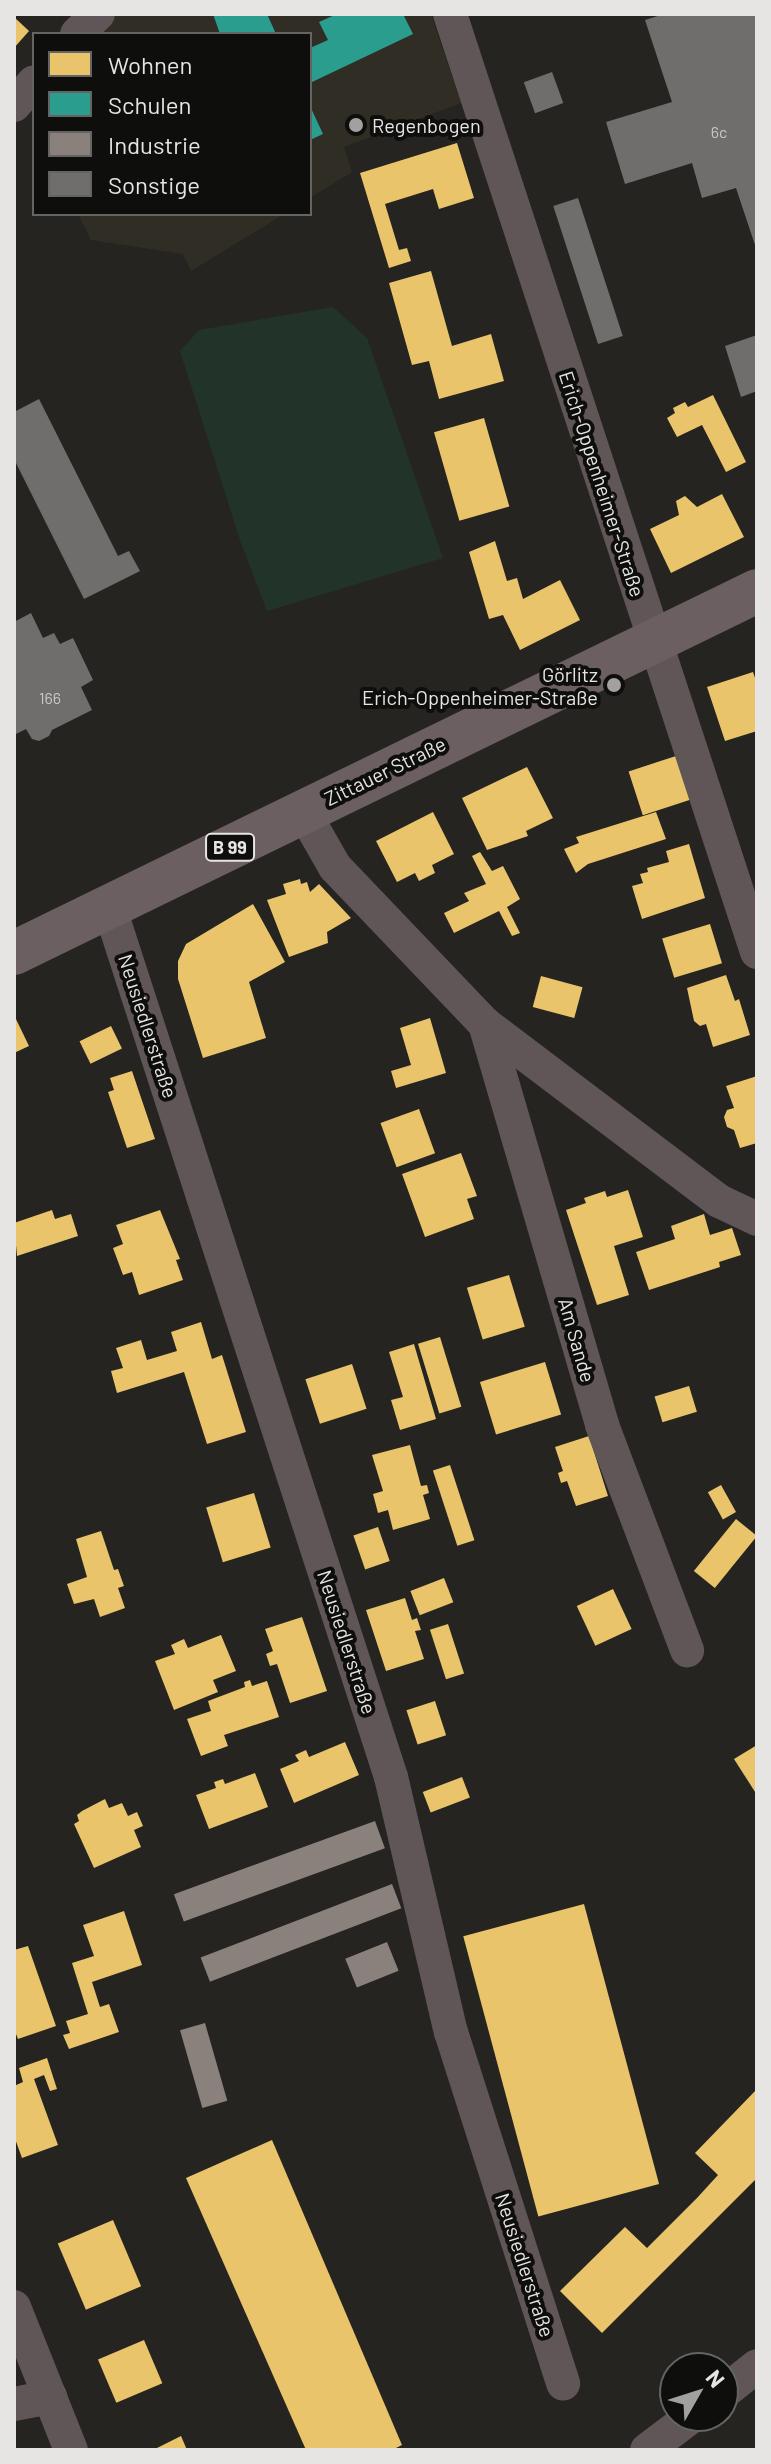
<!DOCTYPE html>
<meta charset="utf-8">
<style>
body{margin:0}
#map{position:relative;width:771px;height:2464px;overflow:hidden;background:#252421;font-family:Barlow,sans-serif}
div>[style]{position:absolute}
.built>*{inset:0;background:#302d24}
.green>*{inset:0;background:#223429}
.homes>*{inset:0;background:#e9c46a;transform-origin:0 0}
.schools>*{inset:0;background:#2a9d8f}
.industry>*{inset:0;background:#8a817c;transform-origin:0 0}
.building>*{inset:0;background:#6f6e6c;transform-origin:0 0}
.minor>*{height:34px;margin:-17px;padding:0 17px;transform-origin:17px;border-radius:17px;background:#605657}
.major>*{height:44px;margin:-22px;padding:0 22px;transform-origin:22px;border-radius:22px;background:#6c5f61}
.dots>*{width:22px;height:22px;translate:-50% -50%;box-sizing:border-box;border:4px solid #0e0e0c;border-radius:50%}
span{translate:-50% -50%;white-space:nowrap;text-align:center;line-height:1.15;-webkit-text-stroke:8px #0e0e0c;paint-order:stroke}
.number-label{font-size:16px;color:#c8c7c5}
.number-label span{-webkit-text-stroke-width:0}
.shield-label span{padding:2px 6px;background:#0e0e0c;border:2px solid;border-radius:6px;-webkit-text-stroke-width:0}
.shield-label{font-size:18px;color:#e6e5e3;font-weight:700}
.poi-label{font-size:20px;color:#e6e5e3}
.left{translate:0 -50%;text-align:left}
.right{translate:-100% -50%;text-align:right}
.street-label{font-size:20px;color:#e6e5e3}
.frame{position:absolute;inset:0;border:16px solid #e6e5e3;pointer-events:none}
.legend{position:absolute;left:32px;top:32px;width:280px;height:184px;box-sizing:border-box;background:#0e0e0c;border:2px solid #646462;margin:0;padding:10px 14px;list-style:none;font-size:24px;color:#e6e5e3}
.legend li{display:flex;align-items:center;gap:16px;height:40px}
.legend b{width:40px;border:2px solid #646462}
.north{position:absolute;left:659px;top:2352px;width:80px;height:80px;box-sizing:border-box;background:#0e0e0c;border:2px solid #646462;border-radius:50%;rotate:51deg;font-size:22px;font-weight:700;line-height:32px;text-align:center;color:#e6e5e3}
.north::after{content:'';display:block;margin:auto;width:28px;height:36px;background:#a2a19f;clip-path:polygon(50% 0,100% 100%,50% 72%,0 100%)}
</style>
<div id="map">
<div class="built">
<i style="clip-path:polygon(104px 14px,431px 14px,461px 103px,344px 147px,352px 172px,310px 198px,310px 34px,83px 34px)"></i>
<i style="clip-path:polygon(78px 214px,284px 214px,191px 271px,183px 254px,91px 240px)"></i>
</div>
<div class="green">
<i style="clip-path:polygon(333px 307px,367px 338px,443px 558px,267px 611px,240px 540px,180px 351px,199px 330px)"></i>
</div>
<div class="homes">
<i style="clip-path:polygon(14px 17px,29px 31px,14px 48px)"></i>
<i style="clip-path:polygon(457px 143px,474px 198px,439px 209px,433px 189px,385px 204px,399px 250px,407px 248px,411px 261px,389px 268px,360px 173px)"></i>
<i style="clip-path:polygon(431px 271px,452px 346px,491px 334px,504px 381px,439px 399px,429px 361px,412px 365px,389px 283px)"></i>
<i style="clip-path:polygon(713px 395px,746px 462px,726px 472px,702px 425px,677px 437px,667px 418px,675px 413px,673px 408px,685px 402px,688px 407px)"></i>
<i style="left:484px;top:418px;width:92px;height:52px;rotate:74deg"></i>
<i style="clip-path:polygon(722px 494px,744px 537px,671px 573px,650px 529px,679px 515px,676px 501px,685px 496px,697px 507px)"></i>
<i style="clip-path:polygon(495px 541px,507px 581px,517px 578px,523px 599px,560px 580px,580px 620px,520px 650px,503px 615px,489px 619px,469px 552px)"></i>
<i style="clip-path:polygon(753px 672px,757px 684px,757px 731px,725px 741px,707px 687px)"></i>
<i style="left:679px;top:755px;width:46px;height:53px;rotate:72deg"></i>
<i style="clip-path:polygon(527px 767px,553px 818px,526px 831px,528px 836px,487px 850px,462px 798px)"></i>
<i style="clip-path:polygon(433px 812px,454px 854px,432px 865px,435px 873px,419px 881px,415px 873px,397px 882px,376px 841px)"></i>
<i style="clip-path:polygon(656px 812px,666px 839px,588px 864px,576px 873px,564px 849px,579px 843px,576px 837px)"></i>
<i style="clip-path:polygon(689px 844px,705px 898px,642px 919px,632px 886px,643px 883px,640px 874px,648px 872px,647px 868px,669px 862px,666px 851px)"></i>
<i style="clip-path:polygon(480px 852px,492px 871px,503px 866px,520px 899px,507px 907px,520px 933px,512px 936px,499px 911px,454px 933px,444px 913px,469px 901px,464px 893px,486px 884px,472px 856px)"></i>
<i style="clip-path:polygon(300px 879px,301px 884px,307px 882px,310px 892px,319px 884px,351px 918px,327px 932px,328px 943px,289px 957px,267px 900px,286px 894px,283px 884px)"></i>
<i style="clip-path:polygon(253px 904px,285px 962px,249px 982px,266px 1038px,203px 1058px,178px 979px,178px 961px,186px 944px)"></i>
<i style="left:710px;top:924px;width:41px;height:50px;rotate:73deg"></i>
<i style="clip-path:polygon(726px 975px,735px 1001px,739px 999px,750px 1035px,713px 1047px,706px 1024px,700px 1026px,694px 1021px,687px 988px)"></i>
<i style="left:541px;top:976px;width:43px;height:32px;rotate:15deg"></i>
<i style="clip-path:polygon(14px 1015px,29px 1046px,14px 1053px)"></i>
<i style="clip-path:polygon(430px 1018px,446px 1073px,396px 1088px,391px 1071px,411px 1065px,400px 1028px)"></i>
<i style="left:111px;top:1026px;width:25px;height:35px;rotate:64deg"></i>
<i style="clip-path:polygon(132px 1071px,155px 1139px,127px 1148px,108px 1092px,114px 1090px,110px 1078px)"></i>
<i style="clip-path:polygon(757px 1076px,757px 1143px,740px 1148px,734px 1130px,727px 1127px,724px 1117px,727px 1110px,734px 1108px,726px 1086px)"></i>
<i style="left:419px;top:1109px;width:47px;height:41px;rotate:70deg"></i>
<i style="clip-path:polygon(461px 1153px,477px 1196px,467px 1199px,474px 1219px,425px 1237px,402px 1174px)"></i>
<i style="clip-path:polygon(628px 1190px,643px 1237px,614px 1246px,629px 1295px,597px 1305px,566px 1210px,586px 1203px,584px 1198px,605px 1191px,607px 1197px)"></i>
<i style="clip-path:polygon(52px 1210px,55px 1219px,71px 1214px,78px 1236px,17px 1256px,14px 1223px)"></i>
<i style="clip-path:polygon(160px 1210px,180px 1259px,176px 1260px,183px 1280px,139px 1295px,132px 1272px,123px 1275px,113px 1248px,123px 1244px,116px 1225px)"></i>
<i style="clip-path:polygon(704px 1214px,710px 1235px,732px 1228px,741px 1255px,719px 1262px,720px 1267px,649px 1290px,636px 1252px,675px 1239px,671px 1226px)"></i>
<i style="left:509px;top:1275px;width:54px;height:44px;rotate:73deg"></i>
<i style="clip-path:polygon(201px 1322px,212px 1359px,222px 1355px,246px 1432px,207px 1444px,184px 1372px,117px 1393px,111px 1371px,123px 1368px,116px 1348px,141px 1340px,147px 1360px,177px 1351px,171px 1332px)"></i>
<i style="left:440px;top:1337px;width:73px;height:23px;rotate:73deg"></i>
<i style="clip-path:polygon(414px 1344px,436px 1419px,400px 1430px,391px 1400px,403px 1397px,389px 1352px)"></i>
<i style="left:545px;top:1362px;width:55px;height:68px;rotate:73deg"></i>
<i style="left:352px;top:1364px;width:47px;height:49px;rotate:72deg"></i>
<i style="left:689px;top:1386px;width:27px;height:36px;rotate:73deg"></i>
<i style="clip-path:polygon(589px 1436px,608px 1496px,576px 1506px,567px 1481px,561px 1483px,558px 1473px,563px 1471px,555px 1447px)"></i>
<i style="clip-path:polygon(410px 1445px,421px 1486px,427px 1485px,429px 1493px,423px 1495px,430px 1519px,393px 1530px,388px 1510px,378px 1513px,373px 1494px,383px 1491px,372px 1455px)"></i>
<i style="left:450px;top:1465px;width:79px;height:18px;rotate:72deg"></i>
<i style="left:721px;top:1485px;width:31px;height:15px;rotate:61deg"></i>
<i style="left:254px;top:1493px;width:57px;height:50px;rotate:73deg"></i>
<i style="left:736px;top:1519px;width:27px;height:67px;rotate:39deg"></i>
<i style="left:378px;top:1527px;width:36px;height:26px;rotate:71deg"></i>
<i style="clip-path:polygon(101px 1531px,114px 1570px,118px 1569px,124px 1586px,118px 1588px,125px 1608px,100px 1617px,94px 1599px,74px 1604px,67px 1584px,87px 1577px,76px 1539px)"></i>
<i style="left:444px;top:1578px;width:26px;height:36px;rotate:69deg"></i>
<i style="left:613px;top:1589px;width:44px;height:40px;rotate:65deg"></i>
<i style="clip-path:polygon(405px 1598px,412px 1620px,417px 1618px,421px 1630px,415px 1631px,424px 1659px,386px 1671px,366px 1610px)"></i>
<i style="clip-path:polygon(302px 1617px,327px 1691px,290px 1703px,277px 1664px,270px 1666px,266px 1654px,273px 1651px,265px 1629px)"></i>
<i style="left:448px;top:1624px;width:52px;height:19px;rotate:72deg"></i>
<i style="clip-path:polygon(221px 1635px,236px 1671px,213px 1680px,218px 1692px,174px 1710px,155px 1661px,175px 1654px,171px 1645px,184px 1639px,188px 1648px)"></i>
<i style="clip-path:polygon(250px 1680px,252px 1686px,267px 1681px,279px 1717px,224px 1735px,228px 1746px,201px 1756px,187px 1719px,211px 1711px,208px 1701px,245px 1687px,244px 1682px)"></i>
<i style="left:435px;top:1701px;width:36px;height:30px;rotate:72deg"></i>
<i style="clip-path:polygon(345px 1742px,359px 1775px,294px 1803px,280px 1769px,299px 1761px,295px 1755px,306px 1750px,309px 1757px)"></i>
<i style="clip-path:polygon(757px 1745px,757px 1795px,734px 1759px)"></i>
<i style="clip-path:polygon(255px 1773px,268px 1807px,209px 1829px,196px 1795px,216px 1788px,214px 1782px,223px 1779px,225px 1784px)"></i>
<i style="left:462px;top:1777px;width:22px;height:42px;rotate:69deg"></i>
<i style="clip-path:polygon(105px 1799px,109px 1808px,122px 1803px,128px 1816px,137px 1812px,143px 1826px,134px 1830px,141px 1847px,94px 1868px,74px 1824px,79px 1821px,77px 1815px,82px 1811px)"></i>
<i style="left:584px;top:1904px;width:290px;height:125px;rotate:75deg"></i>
<i style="clip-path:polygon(124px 1911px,142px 1965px,92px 1982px,100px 2007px,109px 2004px,119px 2032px,69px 2049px,63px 2035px,70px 2033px,66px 2021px,88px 2014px,72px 1963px,94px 1956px,83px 1925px)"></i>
<i style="clip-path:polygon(28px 1946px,56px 2026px,18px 2039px,14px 2029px,14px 1950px)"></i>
<i style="clip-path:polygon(47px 2058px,57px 2089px,50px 2091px,44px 2075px,34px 2079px,58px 2145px,22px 2158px,14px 2136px,14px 2086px,23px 2082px,19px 2068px)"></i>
<i style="clip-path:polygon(757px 2089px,757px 2178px,602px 2333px,560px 2291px,625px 2227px,647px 2248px,697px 2198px,718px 2175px,695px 2153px)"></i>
<i style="clip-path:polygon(272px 2140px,402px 2445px,392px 2450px,306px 2450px,186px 2178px)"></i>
<i style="left:113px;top:2220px;width:72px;height:60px;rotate:67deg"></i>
<i style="left:144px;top:2340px;width:47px;height:50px;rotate:67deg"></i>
<i style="clip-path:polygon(181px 2436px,187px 2450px,153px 2450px)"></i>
</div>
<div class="schools">
<i style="clip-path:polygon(213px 14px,267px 14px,276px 34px,220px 34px)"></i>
<i style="clip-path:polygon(337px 14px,403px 14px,413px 34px,310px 83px,310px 48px,328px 40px,319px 22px)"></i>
<i style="clip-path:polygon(310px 106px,323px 134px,310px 140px)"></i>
</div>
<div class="industry">
<i style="left:375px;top:1821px;width:29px;height:214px;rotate:70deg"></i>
<i style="left:392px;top:1884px;width:26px;height:205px;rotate:69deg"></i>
<i style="left:387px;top:1942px;width:31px;height:45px;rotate:68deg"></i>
<i style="left:205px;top:2023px;width:81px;height:26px;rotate:74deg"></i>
</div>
<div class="building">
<i style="clip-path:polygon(664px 14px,757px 14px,757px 251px,736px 188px,702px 198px,692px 163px,625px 184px,606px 122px,672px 102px,645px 20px)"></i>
<i style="left:552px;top:72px;width:33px;height:30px;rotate:70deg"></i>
<i style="left:578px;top:198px;width:145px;height:26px;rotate:72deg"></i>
<i style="clip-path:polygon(757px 335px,757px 391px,741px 397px,725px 346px)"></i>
<i style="clip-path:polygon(39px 399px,118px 556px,129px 551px,140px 571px,84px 599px,14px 459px,14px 412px)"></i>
<i style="clip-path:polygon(31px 613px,43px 638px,54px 633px,60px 644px,73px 638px,93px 680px,81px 687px,92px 710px,52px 730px,49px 736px,39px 741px,32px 739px,26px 729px,14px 735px,14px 622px)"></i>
</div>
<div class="minor">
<i style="left:450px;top:14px;width:987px;rotate:71.88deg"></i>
<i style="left:77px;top:34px;width:29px;rotate:-44deg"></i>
<i style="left:14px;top:105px;width:30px;rotate:-49deg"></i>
<i style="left:303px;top:811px;width:64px;rotate:60.3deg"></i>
<i style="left:335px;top:867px;width:217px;rotate:46.3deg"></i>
<i style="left:485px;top:1024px;width:293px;rotate:37.1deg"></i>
<i style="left:719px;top:1201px;width:42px;rotate:25.3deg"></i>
<i style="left:109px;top:906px;width:916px;rotate:72.06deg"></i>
<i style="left:391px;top:1777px;width:262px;rotate:76.8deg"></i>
<i style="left:451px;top:2032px;width:369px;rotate:72.3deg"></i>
<i style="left:485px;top:1024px;width:418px;rotate:73.7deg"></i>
<i style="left:602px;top:1425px;width:241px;rotate:69.3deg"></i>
<i style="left:14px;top:2307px;width:154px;rotate:68.3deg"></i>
<i style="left:723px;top:2393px;width:43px;rotate:-38.5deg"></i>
<i style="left:14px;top:2404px;width:37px;rotate:-11deg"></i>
<i style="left:647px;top:2450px;width:56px;rotate:-37.1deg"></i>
</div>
<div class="major">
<i style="left:14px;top:953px;width:826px;rotate:-25.98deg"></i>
</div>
<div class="dots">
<i style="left:356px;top:125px;background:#a2a19f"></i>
<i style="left:614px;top:685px;background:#a2a19f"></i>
</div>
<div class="number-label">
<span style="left:719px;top:132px">6c</span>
<span style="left:50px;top:698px">166</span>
</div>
<div class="shield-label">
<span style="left:230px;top:847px">B 99</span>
</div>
<div class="poi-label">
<span class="left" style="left:372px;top:125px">Regenbogen</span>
<span class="right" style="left:598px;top:686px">Görlitz<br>Erich-Oppenheimer-Straße</span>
</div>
<div class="street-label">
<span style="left:602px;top:484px;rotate:72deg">Erich-Oppenheimer-Straße</span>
<span style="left:385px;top:771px;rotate:-26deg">Zittauer Straße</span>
<span style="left:148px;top:1026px;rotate:72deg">Neusiedlerstraße</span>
<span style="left:577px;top:1340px;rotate:74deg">Am Sande</span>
<span style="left:347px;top:1642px;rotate:72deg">Neusiedlerstraße</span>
<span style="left:525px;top:2265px;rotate:72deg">Neusiedlerstraße</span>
</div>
<div class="frame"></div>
<ul class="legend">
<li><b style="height:22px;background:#e9c46a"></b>Wohnen</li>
<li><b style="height:22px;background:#2a9d8f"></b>Schulen</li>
<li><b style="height:22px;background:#8a817c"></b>Industrie</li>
<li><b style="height:22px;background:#6f6e6c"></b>Sonstige</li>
</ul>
<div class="north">N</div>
</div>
